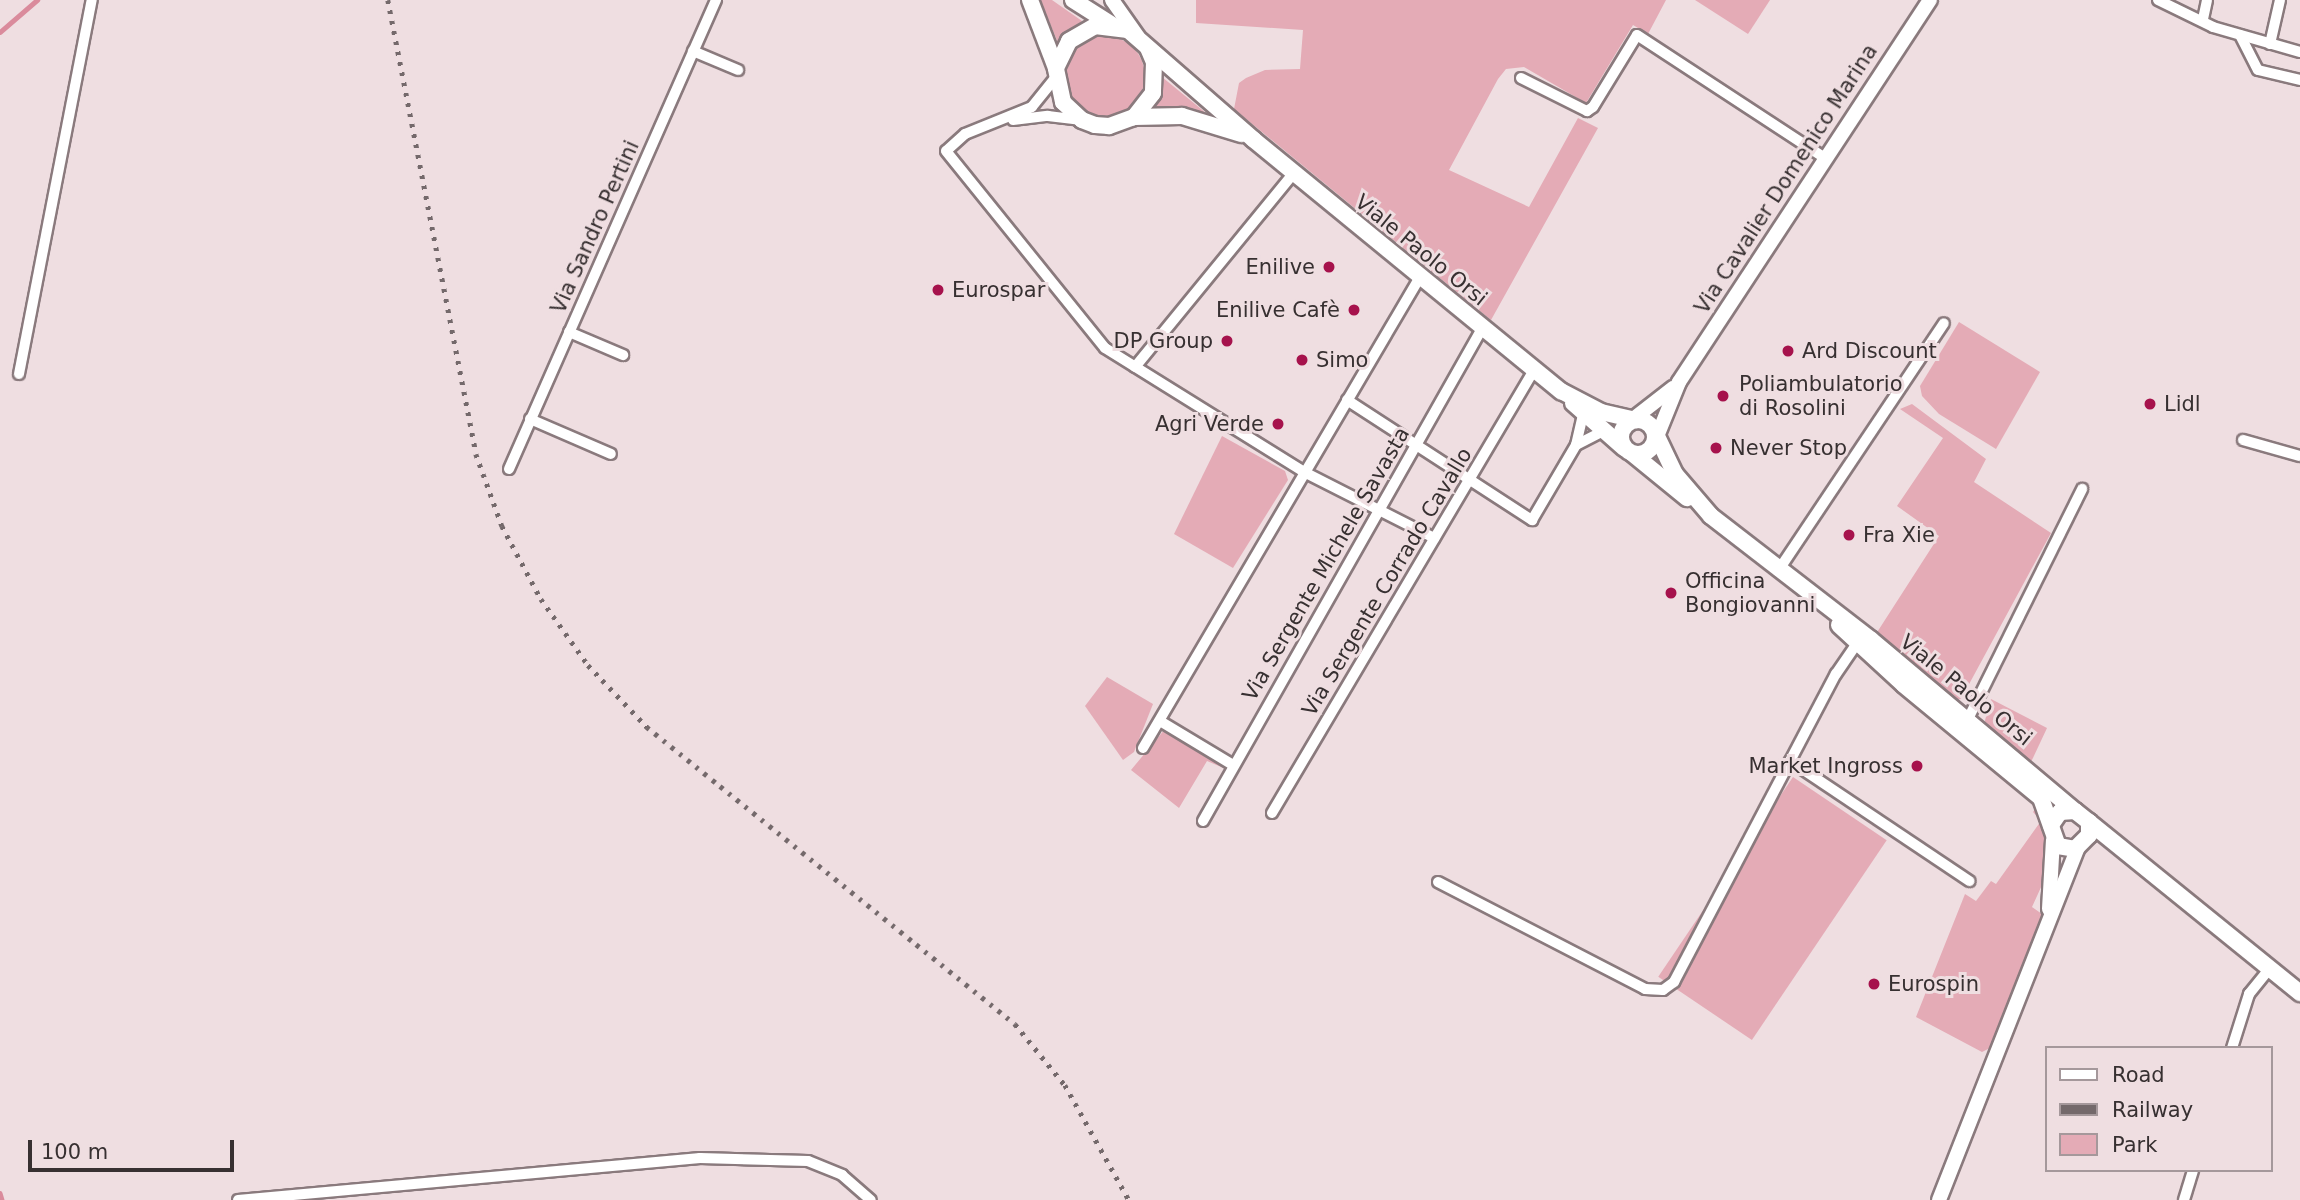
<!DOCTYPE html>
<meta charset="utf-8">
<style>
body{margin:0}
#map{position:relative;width:2300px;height:1200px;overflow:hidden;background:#efdee1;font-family:"DejaVu Sans",sans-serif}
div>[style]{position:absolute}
.green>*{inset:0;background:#e4abb6;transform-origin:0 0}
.round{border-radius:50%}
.stream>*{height:4.5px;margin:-2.25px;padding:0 2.25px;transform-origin:2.25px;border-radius:2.25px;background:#da8b9c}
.roads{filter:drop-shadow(2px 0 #8a7a7d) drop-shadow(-2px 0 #8a7a7d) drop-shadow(0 2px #8a7a7d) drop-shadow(0 -2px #8a7a7d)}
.minor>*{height:10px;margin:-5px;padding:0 5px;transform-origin:5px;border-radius:5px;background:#fff}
.tertiary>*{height:14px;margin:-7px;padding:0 7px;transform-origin:7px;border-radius:7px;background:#fff}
.secondary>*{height:16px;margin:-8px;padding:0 8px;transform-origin:8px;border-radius:8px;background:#fff}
.secondary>.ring{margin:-8px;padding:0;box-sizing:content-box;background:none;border:16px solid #fff;border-radius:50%}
.rail>*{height:4.5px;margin-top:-2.25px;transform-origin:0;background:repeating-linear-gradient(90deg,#74696b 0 3.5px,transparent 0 10.5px)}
.dots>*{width:19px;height:19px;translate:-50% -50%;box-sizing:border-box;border:4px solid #efdee1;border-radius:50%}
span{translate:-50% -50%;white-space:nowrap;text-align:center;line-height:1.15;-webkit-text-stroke:6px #efdee1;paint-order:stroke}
.street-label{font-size:21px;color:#373031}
.poi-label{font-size:21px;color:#373031}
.right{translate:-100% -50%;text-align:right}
.left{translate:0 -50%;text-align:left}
.legend{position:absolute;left:2045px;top:1046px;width:228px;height:126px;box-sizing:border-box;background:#efdee1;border:2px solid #a5989b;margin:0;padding:9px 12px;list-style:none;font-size:21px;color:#373031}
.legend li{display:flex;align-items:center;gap:14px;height:35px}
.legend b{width:35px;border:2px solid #a5989b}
.scale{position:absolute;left:28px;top:1140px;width:206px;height:32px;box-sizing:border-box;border:4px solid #373031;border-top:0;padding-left:9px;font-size:21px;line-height:24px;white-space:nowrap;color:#373031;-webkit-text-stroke:5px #efdee1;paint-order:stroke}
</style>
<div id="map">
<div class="green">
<i style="clip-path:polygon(1040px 0,1052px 0,1082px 21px,1059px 45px)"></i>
<i style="clip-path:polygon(1196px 0,1666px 0,1648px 34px,1633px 25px,1586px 103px,1524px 67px,1506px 69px,1498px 79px,1449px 170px,1529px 207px,1578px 118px,1598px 128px,1491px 320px,1234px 109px,1239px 83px,1246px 78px,1265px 70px,1300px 69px,1303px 30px,1196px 23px)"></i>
<i style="clip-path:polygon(1695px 0,1770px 0,1748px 34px)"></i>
<i class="round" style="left:1065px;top:36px;width:80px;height:80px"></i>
<i style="clip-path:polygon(1162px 77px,1206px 113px,1178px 108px,1149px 111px,1159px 96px)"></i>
<i style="clip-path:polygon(1959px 322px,2040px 372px,1996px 449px,1939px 414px,1922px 396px,1920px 386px)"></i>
<i style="clip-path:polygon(1912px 404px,1986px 459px,1974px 482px,2051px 533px,1961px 699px,1952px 700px,1874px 637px,1939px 536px,1897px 506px,1943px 438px,1900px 409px)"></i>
<i style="clip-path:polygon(1222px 436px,1285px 471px,1288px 480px,1233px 568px,1174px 534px)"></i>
<i style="clip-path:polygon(1107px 677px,1153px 704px,1134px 752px,1123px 760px,1085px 706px)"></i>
<i style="clip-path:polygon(1991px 699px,2047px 728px,2031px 762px,1984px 724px)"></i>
<i style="clip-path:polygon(1165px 729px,1226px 769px,1207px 761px,1179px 808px,1131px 770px)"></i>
<i style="left:1793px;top:777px;width:113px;height:241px;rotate:34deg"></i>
<i style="clip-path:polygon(2039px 804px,2046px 839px,2042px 885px,2032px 907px,2042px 914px,1992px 1047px,1982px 1052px,1916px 1017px,1965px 894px,1976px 901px,1991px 881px,1996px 884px,2041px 821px,2033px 812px)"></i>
</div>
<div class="stream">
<i style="left:0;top:32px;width:49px;rotate:-40.9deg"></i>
<i style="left:0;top:1193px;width:7px;rotate:74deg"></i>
</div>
<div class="roads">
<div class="minor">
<i style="left:2158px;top:0;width:61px;rotate:26.1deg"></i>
<i style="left:2213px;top:27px;width:91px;rotate:16deg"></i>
<i style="left:2203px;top:19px;width:19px;rotate:-78deg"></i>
<i style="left:2240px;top:35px;width:39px;rotate:63deg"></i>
<i style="left:2258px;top:70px;width:43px;rotate:13.4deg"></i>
<i style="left:2270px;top:44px;width:45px;rotate:-77.2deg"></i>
<i style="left:693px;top:51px;width:49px;rotate:22.9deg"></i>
<i style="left:1056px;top:77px;width:38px;rotate:129deg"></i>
<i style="left:1032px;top:107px;width:72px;rotate:158.1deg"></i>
<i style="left:965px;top:134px;width:25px;rotate:138deg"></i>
<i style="left:946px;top:151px;width:253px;rotate:51.1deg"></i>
<i style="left:1105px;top:348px;width:237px;rotate:31.9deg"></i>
<i style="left:1306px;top:473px;width:144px;rotate:26.9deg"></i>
<i style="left:1521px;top:78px;width:74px;rotate:26.6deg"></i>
<i style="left:1587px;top:111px;width:7px;rotate:-34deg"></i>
<i style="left:1593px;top:107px;width:84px;rotate:-58.6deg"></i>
<i style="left:1637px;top:35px;width:225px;rotate:33.2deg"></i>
<i style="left:1013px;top:120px;width:35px;rotate:-7deg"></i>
<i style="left:1048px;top:116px;width:32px;rotate:7deg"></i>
<i style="left:569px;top:332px;width:59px;rotate:23.1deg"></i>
<i style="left:1135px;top:367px;width:251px;rotate:-50.7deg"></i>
<i style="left:19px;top:374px;width:381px;rotate:-79deg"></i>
<i style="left:1347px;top:400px;width:221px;rotate:33deg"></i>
<i style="left:1532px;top:520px;width:87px;rotate:-59.6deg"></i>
<i style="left:1576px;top:445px;width:32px;rotate:-77deg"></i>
<i style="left:530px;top:419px;width:88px;rotate:23.4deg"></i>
<i style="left:2243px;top:440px;width:59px;rotate:15.7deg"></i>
<i style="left:1576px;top:445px;width:30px;rotate:-27deg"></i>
<i style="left:509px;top:469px;width:513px;rotate:-66.19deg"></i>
<i style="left:1778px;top:571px;width:298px;rotate:-56.2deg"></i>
<i style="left:1968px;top:719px;width:257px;rotate:-63.6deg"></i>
<i style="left:1160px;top:721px;width:85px;rotate:31.1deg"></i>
<i style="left:1143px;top:748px;width:546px;rotate:-59.54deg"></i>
<i style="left:1790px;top:761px;width:216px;rotate:33.8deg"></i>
<i style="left:1272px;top:813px;width:515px;rotate:-59.4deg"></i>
<i style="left:1203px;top:821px;width:568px;rotate:-60.46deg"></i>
<i style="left:1438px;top:882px;width:233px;rotate:27.3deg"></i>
<i style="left:1645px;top:989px;width:18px;rotate:3deg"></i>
<i style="left:1663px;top:990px;width:14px;rotate:-36deg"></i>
<i style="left:1674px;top:982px;width:348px;rotate:-62.3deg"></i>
<i style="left:1836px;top:674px;width:42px;rotate:-55.6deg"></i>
<i style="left:2232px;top:1048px;width:57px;rotate:-72.5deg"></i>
<i style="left:2249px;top:994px;width:33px;rotate:-51deg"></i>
<i style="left:238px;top:1200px;width:464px;rotate:-5.2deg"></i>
<i style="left:700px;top:1158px;width:108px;rotate:1.6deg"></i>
<i style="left:808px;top:1161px;width:37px;rotate:22deg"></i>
<i style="left:842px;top:1175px;width:38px;rotate:41deg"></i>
<i style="left:2184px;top:1200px;width:31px;rotate:-73deg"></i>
</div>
<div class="tertiary">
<i style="left:1112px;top:0;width:45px;rotate:54.9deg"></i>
<i style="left:1628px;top:423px;width:57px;rotate:-37.9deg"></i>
<i style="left:1654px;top:444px;width:67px;rotate:-68deg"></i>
<i style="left:1679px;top:382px;width:457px;rotate:-56.7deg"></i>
<i style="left:2049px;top:909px;width:69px;rotate:-86.7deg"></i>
<i style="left:1939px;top:1200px;width:378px;rotate:-68.5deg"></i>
</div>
<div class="secondary">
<i style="left:1030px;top:0;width:73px;rotate:69.1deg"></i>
<i style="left:1073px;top:0;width:49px;rotate:32.4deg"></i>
<i style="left:1148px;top:48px;width:15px;rotate:67deg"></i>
<i style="left:1154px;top:62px;width:31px;rotate:92deg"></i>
<i style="left:1153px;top:93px;width:31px;rotate:128deg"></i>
<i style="left:1134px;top:117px;width:27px;rotate:160deg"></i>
<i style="left:1109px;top:126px;width:14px;rotate:-176deg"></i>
<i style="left:1095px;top:125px;width:14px;rotate:-159deg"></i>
<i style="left:1082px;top:120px;width:26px;rotate:-137deg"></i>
<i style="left:1063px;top:102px;width:35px;rotate:-102deg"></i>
<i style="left:1056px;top:68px;width:30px;rotate:-64deg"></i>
<i style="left:1069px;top:41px;width:30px;rotate:-30deg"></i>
<i style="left:1095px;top:26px;width:33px;rotate:7deg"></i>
<i style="left:1128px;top:30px;width:167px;rotate:41.1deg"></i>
<i style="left:1254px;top:140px;width:397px;rotate:39.3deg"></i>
<i style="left:1561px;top:391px;width:45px;rotate:27.7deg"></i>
<i style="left:1601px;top:412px;width:37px;rotate:13deg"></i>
<i style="left:1134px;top:117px;width:48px;rotate:-1.2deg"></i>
<i style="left:1182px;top:116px;width:62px;rotate:17deg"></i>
<i style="left:1573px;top:403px;width:68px;rotate:41.4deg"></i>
<i class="ring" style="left:1621px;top:420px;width:18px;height:18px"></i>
<i style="left:1654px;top:430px;width:49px;rotate:64.5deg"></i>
<i style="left:1675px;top:474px;width:55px;rotate:49.4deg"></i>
<i style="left:1711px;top:516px;width:201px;rotate:37.7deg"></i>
<i style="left:1870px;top:639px;width:268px;rotate:40deg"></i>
<i style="left:1633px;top:454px;width:70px;rotate:39.2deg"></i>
<i style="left:1839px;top:625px;width:88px;rotate:42.7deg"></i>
<i style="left:1904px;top:685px;width:178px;rotate:39.5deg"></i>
<i style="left:2041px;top:798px;width:51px;rotate:70.5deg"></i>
<i style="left:2058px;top:846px;width:17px;rotate:10deg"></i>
<i style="left:2075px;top:849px;width:20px;rotate:-45deg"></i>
<i style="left:2089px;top:835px;width:13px;rotate:-90deg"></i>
<i style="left:2089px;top:822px;width:18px;rotate:-142deg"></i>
<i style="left:2075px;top:811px;width:15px;rotate:176deg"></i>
<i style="left:2060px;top:812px;width:16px;rotate:125deg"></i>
<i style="left:2089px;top:822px;width:272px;rotate:39deg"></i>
</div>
</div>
<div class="rail">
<i style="left:388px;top:0;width:462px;rotate:79deg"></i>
<i style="left:476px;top:454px;width:77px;rotate:70.1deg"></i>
<i style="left:502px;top:526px;width:83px;rotate:61.9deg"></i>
<i style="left:541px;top:599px;width:81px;rotate:54.5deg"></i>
<i style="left:588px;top:665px;width:86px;rotate:46.4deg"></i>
<i style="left:647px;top:727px;width:473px;rotate:38.9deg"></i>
<i style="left:1015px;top:1024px;width:79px;rotate:50.7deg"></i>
<i style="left:1065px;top:1085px;width:132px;rotate:60.9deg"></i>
</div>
<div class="dots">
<i style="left:1329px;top:267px;background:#a6124c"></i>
<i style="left:938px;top:290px;background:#a6124c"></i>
<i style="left:1354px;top:310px;background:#a6124c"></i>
<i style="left:1227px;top:341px;background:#a6124c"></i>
<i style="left:1788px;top:351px;background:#a6124c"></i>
<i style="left:1302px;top:360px;background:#a6124c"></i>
<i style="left:1723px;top:396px;background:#a6124c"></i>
<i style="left:2150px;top:404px;background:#a6124c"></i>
<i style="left:1278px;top:424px;background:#a6124c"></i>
<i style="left:1716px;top:448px;background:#a6124c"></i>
<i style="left:1849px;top:535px;background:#a6124c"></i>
<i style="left:1671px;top:593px;background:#a6124c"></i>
<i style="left:1917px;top:766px;background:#a6124c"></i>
<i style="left:1874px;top:984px;background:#a6124c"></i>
</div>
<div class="street-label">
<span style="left:1786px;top:179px;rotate:-57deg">Via Cavalier Domenico Marina</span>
<span style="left:595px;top:227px;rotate:-66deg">Via Sandro Pertini</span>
<span style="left:1421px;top:250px;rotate:39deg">Viale Paolo Orsi</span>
<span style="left:1326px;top:564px;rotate:-60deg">Via Sergente Michele Savasta</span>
<span style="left:1387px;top:582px;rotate:-59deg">Via Sergente Corrado Cavallo</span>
<span style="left:1966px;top:690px;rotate:39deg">Viale Paolo Orsi</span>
</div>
<div class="poi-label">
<span class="right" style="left:1315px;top:267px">Enilive</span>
<span class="left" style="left:952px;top:290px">Eurospar</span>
<span class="right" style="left:1340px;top:310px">Enilive Cafè</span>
<span class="right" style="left:1213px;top:341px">DP Group</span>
<span class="left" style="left:1802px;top:351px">Ard Discount</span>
<span class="left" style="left:1316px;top:360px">Simo</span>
<span class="left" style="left:1739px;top:396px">Poliambulatorio<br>di Rosolini</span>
<span class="left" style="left:2164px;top:404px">Lidl</span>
<span class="right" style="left:1264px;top:424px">Agri Verde</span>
<span class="left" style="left:1730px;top:448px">Never Stop</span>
<span class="left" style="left:1863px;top:535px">Fra Xie</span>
<span class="left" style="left:1685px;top:593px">Officina<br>Bongiovanni</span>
<span class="right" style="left:1903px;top:766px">Market Ingross</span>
<span class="left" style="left:1888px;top:984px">Eurospin</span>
</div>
<ul class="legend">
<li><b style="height:9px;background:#fff"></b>Road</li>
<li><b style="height:9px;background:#74696b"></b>Railway</li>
<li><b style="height:19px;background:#e4abb6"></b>Park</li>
</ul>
<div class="scale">100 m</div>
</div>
